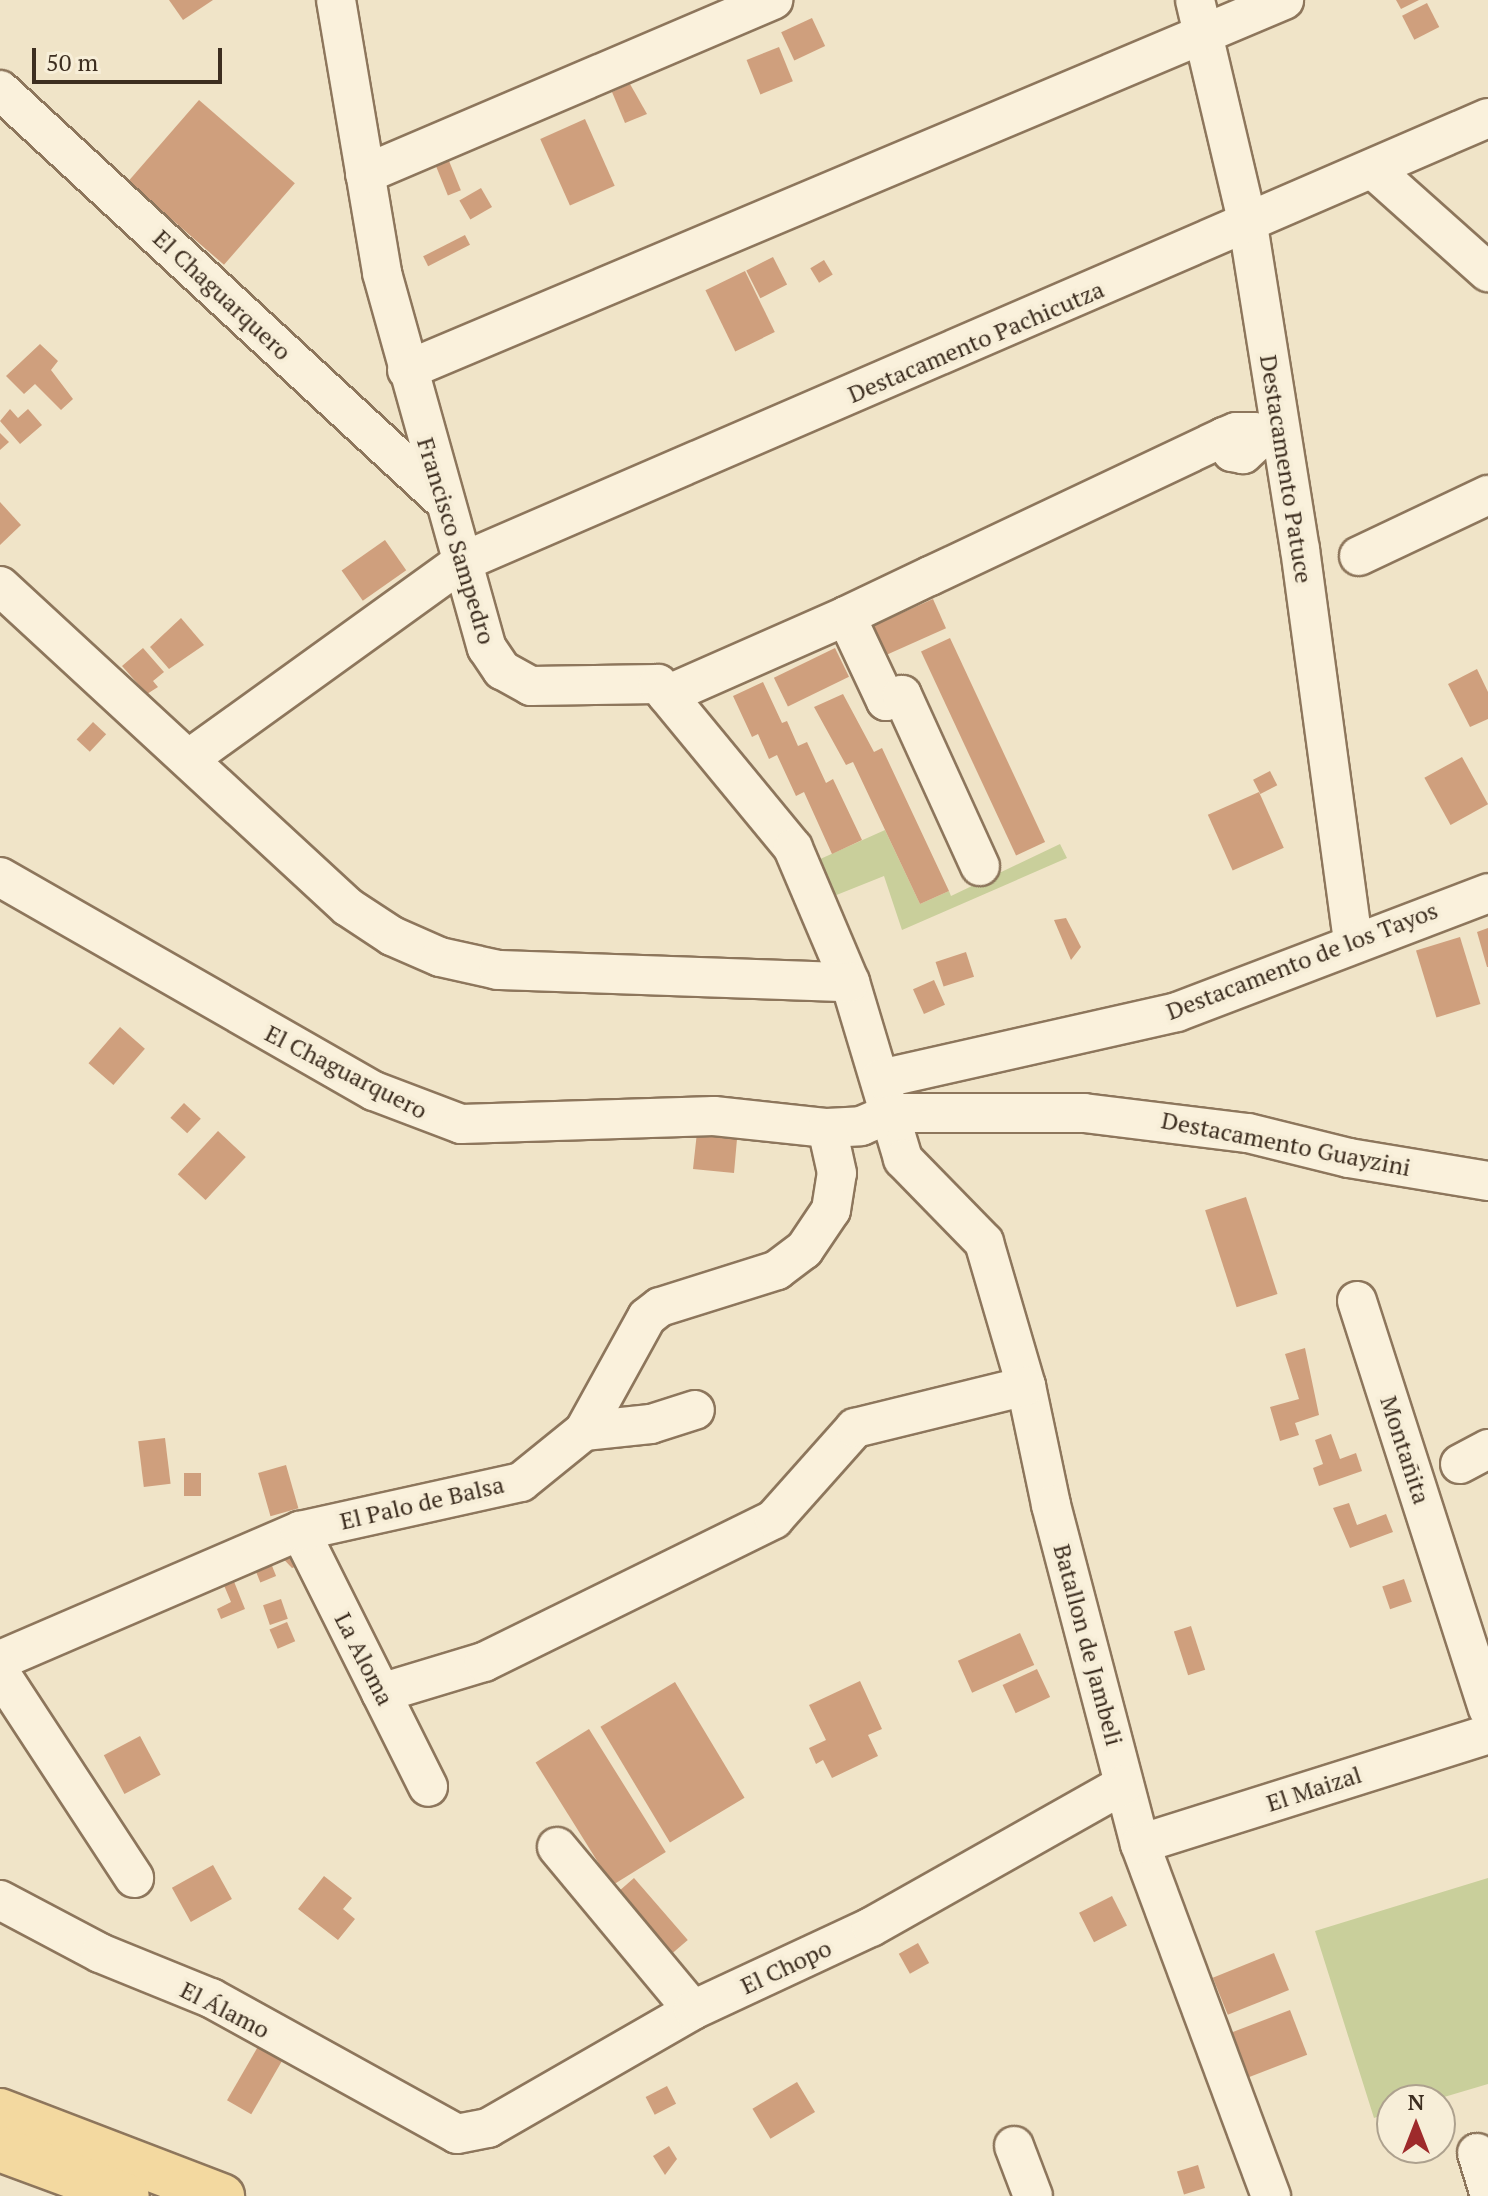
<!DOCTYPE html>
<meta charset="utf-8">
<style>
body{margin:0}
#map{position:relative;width:1488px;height:2196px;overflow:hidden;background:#f0e4c8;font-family:"PT Serif",serif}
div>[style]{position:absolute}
.green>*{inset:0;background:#c9cf9b}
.building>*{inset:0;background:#cf9f7d;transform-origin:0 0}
.roads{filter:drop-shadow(2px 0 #8d765c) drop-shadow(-2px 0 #8d765c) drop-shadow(0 2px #8d765c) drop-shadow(0 -2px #8d765c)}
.minor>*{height:38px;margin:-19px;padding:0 19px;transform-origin:19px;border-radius:19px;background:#faf1dc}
.major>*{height:44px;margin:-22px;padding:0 22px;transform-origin:22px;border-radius:22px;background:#f3d9a0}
span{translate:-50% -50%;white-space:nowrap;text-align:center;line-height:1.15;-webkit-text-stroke:8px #f7eed8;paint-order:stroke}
.street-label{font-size:24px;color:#3d2e20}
.north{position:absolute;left:1376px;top:2084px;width:80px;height:80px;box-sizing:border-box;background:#f7eed8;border:2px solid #ada18e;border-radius:50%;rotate:0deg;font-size:22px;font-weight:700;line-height:32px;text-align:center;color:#3d2e20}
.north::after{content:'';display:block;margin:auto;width:28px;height:36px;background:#9e2a2b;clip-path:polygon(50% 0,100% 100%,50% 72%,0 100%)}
.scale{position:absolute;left:32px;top:48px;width:190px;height:36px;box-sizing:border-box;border:4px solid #3d2e20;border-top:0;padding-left:10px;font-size:24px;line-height:28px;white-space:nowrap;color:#3d2e20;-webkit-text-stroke:6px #f7eed8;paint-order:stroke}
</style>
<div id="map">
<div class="green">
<i style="clip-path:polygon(885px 830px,920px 904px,949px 891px,951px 896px,1060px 844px,1067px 858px,902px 930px,884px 876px,834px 896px,818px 860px)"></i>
<i style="clip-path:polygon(1488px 1878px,1488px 2084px,1434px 2100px,1392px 2100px,1392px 2112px,1374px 2118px,1315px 1931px)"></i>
</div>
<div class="building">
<i style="clip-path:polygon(169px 0,213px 0,183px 20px)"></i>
<i style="clip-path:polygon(1396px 0,1419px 0,1401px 9px)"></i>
<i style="left:1427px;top:3px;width:27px;height:28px;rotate:63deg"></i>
<i style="left:812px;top:18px;width:31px;height:34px;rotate:65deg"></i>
<i style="left:779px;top:47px;width:37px;height:35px;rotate:68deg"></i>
<i style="clip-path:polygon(630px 84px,647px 114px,625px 123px,612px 92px)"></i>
<i style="left:199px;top:100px;width:127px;height:108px;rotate:41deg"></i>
<i style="left:585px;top:119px;width:73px;height:49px;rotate:66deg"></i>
<i style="left:447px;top:156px;width:37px;height:14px;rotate:68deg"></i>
<i style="left:481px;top:188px;width:22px;height:25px;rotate:60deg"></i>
<i style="left:465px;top:235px;width:11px;height:47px;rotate:63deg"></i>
<i style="left:773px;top:257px;width:31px;height:30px;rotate:63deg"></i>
<i style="left:824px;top:260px;width:17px;height:16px;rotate:59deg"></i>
<i style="left:745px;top:271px;width:68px;height:44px;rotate:64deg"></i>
<i style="clip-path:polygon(40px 344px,58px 361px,51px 370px,73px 399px,61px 410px,35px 384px,24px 394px,6px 376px)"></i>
<i style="clip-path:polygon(10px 409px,18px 418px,28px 409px,42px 425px,20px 444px,0 421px)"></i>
<i style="clip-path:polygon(0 433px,9px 442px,0 450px)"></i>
<i style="clip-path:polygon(0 502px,21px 525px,0 545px)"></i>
<i style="left:385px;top:540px;width:37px;height:53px;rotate:55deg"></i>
<i style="left:933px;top:599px;width:32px;height:68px;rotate:66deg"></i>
<i style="clip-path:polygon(181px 618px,204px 645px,169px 669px,150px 647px)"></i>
<i style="left:950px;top:638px;width:225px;height:32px;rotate:65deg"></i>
<i style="clip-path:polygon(143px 648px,164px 672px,153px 681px,158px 687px,147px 694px,122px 666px)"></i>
<i style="left:835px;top:648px;width:32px;height:68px;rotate:64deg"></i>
<i style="clip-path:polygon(1477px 669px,1488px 692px,1488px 719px,1470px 727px,1448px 684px)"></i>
<i style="clip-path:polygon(763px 682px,782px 723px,787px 721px,798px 746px,807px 742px,826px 783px,833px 779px,862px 840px,832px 854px,804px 792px,796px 796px,777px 755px,769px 759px,758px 734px,752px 737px,733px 696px)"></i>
<i style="clip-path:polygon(843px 694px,874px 752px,882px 748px,949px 891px,920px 904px,853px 762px,846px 765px,814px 707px)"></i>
<i style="left:93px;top:722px;width:18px;height:24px;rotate:43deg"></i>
<i style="left:1462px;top:757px;width:54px;height:43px;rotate:61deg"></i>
<i style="left:1270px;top:771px;width:16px;height:19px;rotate:63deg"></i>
<i style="left:1259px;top:792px;width:61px;height:56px;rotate:66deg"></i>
<i style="clip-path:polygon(1066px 918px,1081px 947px,1071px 960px,1054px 920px)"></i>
<i style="clip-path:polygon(1488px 928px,1488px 967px,1487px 967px,1477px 932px)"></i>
<i style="left:1460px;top:937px;width:70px;height:46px;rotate:73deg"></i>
<i style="left:966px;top:952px;width:26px;height:32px;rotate:72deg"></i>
<i style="left:934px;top:980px;width:27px;height:23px;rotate:66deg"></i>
<i style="left:120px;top:1027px;width:33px;height:48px;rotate:41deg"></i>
<i style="left:184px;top:1103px;width:23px;height:20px;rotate:43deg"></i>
<i style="clip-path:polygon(698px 1123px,718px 1125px,721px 1138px,737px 1139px,734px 1173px,693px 1169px)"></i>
<i style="left:218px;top:1131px;width:38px;height:59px;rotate:43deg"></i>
<i style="left:1246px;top:1197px;width:102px;height:43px;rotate:72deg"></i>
<i style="clip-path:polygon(1305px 1348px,1319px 1415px,1295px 1423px,1299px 1435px,1280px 1441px,1270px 1407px,1299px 1399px,1285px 1354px)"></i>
<i style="clip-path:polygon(1331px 1434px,1340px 1459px,1356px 1453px,1362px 1471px,1319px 1486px,1313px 1468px,1323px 1464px,1315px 1440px)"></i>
<i style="left:165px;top:1438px;width:46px;height:27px;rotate:83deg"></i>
<i style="left:286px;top:1465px;width:45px;height:29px;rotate:74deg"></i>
<i style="left:201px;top:1473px;width:23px;height:17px;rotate:90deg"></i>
<i style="clip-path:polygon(1349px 1503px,1357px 1525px,1386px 1514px,1393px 1532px,1350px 1548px,1333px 1508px)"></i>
<i style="clip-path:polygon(293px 1539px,304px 1564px,292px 1568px,273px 1548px)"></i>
<i style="left:266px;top:1551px;width:27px;height:17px;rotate:68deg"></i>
<i style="clip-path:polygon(233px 1579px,245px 1609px,221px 1619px,217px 1609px,231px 1602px,223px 1583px)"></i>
<i style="left:1404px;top:1579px;width:24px;height:23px;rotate:71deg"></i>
<i style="left:281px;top:1599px;width:21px;height:19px;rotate:71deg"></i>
<i style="left:287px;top:1622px;width:21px;height:19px;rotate:67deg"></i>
<i style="left:1191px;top:1626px;width:46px;height:18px;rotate:72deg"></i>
<i style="left:1020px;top:1633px;width:35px;height:68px;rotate:66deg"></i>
<i style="left:1037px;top:1669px;width:31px;height:38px;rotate:65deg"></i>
<i style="clip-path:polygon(860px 1681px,882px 1729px,868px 1735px,878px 1756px,832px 1778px,823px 1760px,816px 1764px,809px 1748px,826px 1740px,809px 1705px)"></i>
<i style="left:675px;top:1682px;width:135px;height:87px;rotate:59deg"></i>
<i style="left:589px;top:1729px;width:145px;height:63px;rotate:58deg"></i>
<i style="left:140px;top:1736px;width:44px;height:41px;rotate:62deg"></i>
<i style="left:213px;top:1865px;width:39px;height:47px;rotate:61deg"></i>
<i style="clip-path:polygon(324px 1876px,352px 1898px,343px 1909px,355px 1919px,338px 1940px,298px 1909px)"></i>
<i style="left:634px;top:1878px;width:82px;height:22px;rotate:49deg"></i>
<i style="left:1112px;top:1896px;width:33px;height:37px;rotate:63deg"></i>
<i style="left:918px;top:1943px;width:23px;height:22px;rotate:61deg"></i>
<i style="left:1274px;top:1953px;width:40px;height:66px;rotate:68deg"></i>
<i style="left:1290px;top:2010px;width:48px;height:64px;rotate:69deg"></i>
<i style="left:260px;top:2043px;width:28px;height:66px;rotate:30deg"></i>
<i style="left:797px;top:2082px;width:35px;height:52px;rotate:59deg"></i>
<i style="left:667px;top:2086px;width:20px;height:24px;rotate:63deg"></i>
<i style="clip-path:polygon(669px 2146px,677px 2159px,665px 2175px,653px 2156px)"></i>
<i style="left:1198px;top:2165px;width:24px;height:22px;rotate:73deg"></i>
</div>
<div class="roads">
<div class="minor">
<i style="left:336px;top:0;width:277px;rotate:80.4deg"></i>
<i style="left:382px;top:273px;width:389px;rotate:74.4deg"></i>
<i style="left:487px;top:648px;width:27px;rotate:56deg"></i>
<i style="left:502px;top:670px;width:33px;rotate:29deg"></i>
<i style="left:531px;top:686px;width:127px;rotate:-0.9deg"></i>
<i style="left:658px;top:684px;width:212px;rotate:50.5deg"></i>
<i style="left:793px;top:848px;width:146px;rotate:67deg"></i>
<i style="left:850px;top:982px;width:185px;rotate:73.3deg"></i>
<i style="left:903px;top:1159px;width:116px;rotate:45.7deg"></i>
<i style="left:984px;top:1242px;width:150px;rotate:73.7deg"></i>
<i style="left:1026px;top:1386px;width:122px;rotate:78.1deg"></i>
<i style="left:1051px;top:1505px;width:350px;rotate:75.3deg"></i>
<i style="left:1140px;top:1844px;width:376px;rotate:69.6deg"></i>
<i style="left:1195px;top:0;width:231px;rotate:76.7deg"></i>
<i style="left:1248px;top:225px;width:328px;rotate:80.9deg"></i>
<i style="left:1300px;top:549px;width:397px;rotate:82.3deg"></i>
<i style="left:0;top:90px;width:604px;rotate:42.78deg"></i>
<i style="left:1375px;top:171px;width:152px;rotate:41.8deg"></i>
<i style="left:365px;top:174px;width:444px;rotate:-23.1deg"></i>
<i style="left:407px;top:370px;width:952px;rotate:-22.87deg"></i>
<i style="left:1359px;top:556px;width:143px;rotate:-25.3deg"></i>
<i style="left:0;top:586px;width:473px;rotate:42.7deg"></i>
<i style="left:348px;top:907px;width:53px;rotate:33.4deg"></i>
<i style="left:392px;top:936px;width:52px;rotate:23.6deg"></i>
<i style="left:440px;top:957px;width:59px;rotate:12.6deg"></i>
<i style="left:498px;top:970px;width:352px;rotate:2deg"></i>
<i style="left:846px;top:616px;width:94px;rotate:64.8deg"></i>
<i style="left:886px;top:701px;width:17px;rotate:-21deg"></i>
<i style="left:902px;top:695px;width:188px;rotate:65.5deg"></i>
<i style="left:667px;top:695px;width:196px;rotate:-23.8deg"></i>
<i style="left:846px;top:616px;width:93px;rotate:-25.5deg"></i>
<i style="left:930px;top:576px;width:325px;rotate:-25.3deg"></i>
<i style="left:1224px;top:437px;width:13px;rotate:-23deg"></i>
<i style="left:1236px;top:432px;width:18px"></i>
<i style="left:1254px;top:432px;width:10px;rotate:79deg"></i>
<i style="left:1256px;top:442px;width:18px;rotate:137deg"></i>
<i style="left:1243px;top:454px;width:11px;rotate:-170deg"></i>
<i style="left:1232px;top:452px;width:17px;rotate:-118deg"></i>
<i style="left:190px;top:758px;width:335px;rotate:-35.8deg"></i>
<i style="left:462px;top:562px;width:1118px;rotate:-23.4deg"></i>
<i style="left:0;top:877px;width:431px;rotate:29.8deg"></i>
<i style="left:374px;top:1091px;width:93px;rotate:20.8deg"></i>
<i style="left:461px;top:1124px;width:253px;rotate:-1.8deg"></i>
<i style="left:714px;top:1116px;width:114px;rotate:6.1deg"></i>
<i style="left:827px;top:1128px;width:34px;rotate:-3deg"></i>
<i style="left:861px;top:1126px;width:33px;rotate:-23deg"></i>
<i style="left:891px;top:1113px;width:193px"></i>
<i style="left:1084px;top:1113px;width:165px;rotate:7deg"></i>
<i style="left:1248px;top:1133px;width:104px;rotate:13.9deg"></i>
<i style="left:1349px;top:1158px;width:141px;rotate:9.4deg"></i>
<i style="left:880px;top:1079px;width:304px;rotate:-12.7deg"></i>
<i style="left:1177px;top:1012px;width:333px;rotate:-20.9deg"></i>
<i style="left:1357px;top:1301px;width:428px;rotate:72.2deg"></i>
<i style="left:584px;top:1431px;width:67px;rotate:-6deg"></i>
<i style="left:651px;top:1424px;width:46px;rotate:-17.7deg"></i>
<i style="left:1460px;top:1464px;width:32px;rotate:-28deg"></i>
<i style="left:300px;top:1531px;width:286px;rotate:63.4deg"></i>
<i style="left:0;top:1660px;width:327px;rotate:-23.3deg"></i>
<i style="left:300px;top:1531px;width:226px;rotate:-12.5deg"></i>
<i style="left:521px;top:1482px;width:81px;rotate:-39deg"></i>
<i style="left:584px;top:1431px;width:130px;rotate:-61.1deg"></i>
<i style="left:647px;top:1317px;width:16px;rotate:-38deg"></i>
<i style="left:660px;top:1307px;width:123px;rotate:-17.5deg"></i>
<i style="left:777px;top:1270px;width:34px;rotate:-37deg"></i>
<i style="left:804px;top:1250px;width:48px;rotate:-56deg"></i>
<i style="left:831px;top:1210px;width:37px;rotate:-81deg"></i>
<i style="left:837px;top:1173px;width:46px;rotate:-102.5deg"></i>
<i style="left:0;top:1673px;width:245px;rotate:56.8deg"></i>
<i style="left:381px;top:1693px;width:108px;rotate:-16.8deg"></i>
<i style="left:484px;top:1662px;width:323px;rotate:-26.2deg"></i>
<i style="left:774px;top:1519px;width:122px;rotate:-48.3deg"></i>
<i style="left:855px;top:1428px;width:176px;rotate:-13.8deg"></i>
<i style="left:1140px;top:1844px;width:365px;rotate:-17.5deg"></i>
<i style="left:557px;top:1847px;width:212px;rotate:50.2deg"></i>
<i style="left:0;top:1900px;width:113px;rotate:27.9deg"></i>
<i style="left:100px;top:1953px;width:120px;rotate:22.1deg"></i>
<i style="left:211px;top:1998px;width:281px;rotate:28.9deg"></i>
<i style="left:457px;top:2134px;width:32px;rotate:-11deg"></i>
<i style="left:488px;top:2128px;width:237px;rotate:-29.9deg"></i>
<i style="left:693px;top:2010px;width:196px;rotate:-25deg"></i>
<i style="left:871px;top:1927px;width:289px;rotate:-29.4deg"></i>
<i style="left:1014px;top:2146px;width:53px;rotate:69.2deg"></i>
<i style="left:1477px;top:2153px;width:38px;rotate:73deg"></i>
</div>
<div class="major">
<i style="left:0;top:2111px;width:238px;rotate:21deg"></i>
<i style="left:0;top:2149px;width:135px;rotate:20.3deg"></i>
</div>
</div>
<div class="street-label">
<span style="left:222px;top:295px;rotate:43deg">El Chaguarquero</span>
<span style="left:976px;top:342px;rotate:-23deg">Destacamento Pachicutza</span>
<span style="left:1286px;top:469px;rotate:81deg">Destacamento Patuce</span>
<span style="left:456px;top:541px;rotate:73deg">Francisco Sampedro</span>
<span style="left:1302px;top:961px;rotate:-21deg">Destacamento de los Tayos</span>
<span style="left:346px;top:1072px;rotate:27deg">El Chaguarquero</span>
<span style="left:1286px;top:1144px;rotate:11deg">Destacamento Guayzini</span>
<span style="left:1405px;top:1450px;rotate:72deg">Montañita</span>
<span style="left:422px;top:1503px;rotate:-13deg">El Palo de Balsa</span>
<span style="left:1088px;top:1645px;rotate:75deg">Batallon de Jambeli</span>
<span style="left:364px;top:1659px;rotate:63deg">La Aloma</span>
<span style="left:1314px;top:1789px;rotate:-18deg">El Maizal</span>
<span style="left:786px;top:1967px;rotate:-25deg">El Chopo</span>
<span style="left:225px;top:2010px;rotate:27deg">El Álamo</span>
</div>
<div class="north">N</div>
<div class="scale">50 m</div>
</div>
